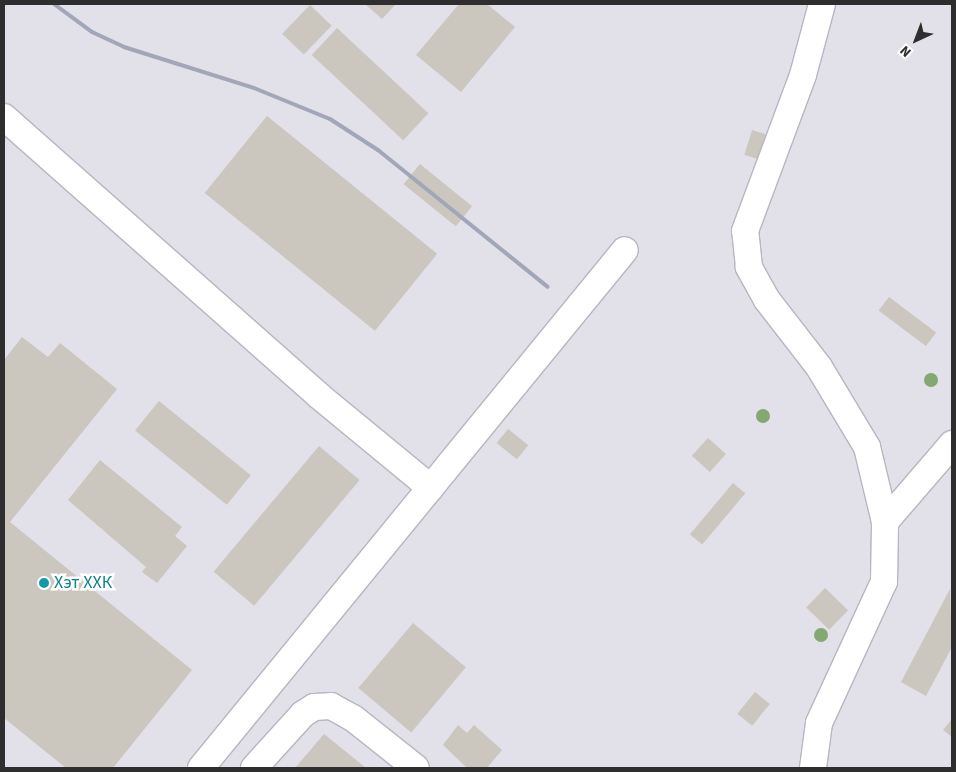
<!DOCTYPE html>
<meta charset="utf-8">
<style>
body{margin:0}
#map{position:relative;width:956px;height:772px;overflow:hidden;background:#efe8e0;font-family:"Source Sans 3",sans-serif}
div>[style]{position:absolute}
.industrial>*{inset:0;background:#e2e0e8;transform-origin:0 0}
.building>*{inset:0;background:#cbc6be;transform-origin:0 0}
.roads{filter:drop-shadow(1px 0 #b4b7c1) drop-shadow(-1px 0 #b4b7c1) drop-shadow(0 1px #b4b7c1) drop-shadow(0 -1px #b4b7c1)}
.minor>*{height:26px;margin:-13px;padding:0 13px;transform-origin:13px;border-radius:13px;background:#fff}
.rail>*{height:4px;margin:-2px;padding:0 2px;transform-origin:2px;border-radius:2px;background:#a2a6b9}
.trees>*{width:14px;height:14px;margin:-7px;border-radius:50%;background:#85a772}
.dots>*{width:14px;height:14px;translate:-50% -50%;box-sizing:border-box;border:2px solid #fff;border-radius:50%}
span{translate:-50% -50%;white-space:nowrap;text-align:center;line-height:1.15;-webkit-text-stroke:5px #fff;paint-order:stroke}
.culture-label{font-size:18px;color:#0d838f}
.left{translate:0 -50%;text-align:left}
.frame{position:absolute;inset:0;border:5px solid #2e2e2e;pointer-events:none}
.north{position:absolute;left:891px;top:15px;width:50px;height:50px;-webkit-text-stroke:4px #fff;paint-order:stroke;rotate:223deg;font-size:14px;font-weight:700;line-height:20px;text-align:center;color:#2e2e2e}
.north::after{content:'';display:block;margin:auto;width:18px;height:22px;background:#2e2e2e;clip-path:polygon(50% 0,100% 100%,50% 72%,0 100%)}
</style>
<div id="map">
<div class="industrial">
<i style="left:4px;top:4px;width:948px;height:764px"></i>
</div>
<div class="building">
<i style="clip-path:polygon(365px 4px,396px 4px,382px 19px)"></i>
<i style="clip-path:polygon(459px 4px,487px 4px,515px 27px,461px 92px,416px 55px)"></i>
<i style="left:310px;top:5px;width:30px;height:40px;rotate:44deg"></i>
<i style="left:337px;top:28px;width:125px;height:37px;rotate:43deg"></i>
<i style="left:267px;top:116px;width:219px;height:99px;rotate:39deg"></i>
<i style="left:752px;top:130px;width:14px;height:26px;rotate:17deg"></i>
<i style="left:420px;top:164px;width:67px;height:26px;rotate:39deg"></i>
<i style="left:889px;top:297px;width:59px;height:17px;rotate:37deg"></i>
<i style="clip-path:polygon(22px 337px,48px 357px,60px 343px,117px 389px,10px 522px,192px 670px,113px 768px,66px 768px,4px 718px,4px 360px)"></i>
<i style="left:159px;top:401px;width:118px;height:38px;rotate:39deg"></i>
<i style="left:508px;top:429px;width:26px;height:18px;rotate:39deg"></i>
<i style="left:708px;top:438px;width:24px;height:24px;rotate:42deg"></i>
<i style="left:319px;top:446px;width:53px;height:164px;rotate:40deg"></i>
<i style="clip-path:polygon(100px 460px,182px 527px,175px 536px,187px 546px,157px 583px,142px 572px,146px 567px,68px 500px)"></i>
<i style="left:733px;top:483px;width:16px;height:67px;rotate:40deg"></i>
<i style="left:825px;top:588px;width:32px;height:27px;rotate:44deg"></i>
<i style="clip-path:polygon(950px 589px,952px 647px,926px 696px,901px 682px)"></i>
<i style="left:413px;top:623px;width:69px;height:85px;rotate:40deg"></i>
<i style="left:755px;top:692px;width:19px;height:28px;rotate:39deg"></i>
<i style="clip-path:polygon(952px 719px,952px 737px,943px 730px)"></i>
<i style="clip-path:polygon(458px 725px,467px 733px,474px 725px,502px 750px,487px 768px,467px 768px,443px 745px)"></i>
<i style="clip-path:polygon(324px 734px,366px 768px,295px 768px)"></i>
</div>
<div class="roads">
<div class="minor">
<i style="left:4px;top:117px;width:419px;rotate:41.5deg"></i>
<i style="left:318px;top:395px;width:146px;rotate:39.5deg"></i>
<i style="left:885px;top:522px;width:103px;rotate:-49.3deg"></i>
<i style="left:201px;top:768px;width:669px;rotate:-50.7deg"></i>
<i style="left:254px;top:768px;width:73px;rotate:-47.8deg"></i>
<i style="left:303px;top:714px;width:13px;rotate:-32deg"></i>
<i style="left:314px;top:707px;width:17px;rotate:-3deg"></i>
<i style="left:331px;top:706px;width:25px;rotate:29deg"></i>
<i style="left:353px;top:718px;width:80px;rotate:38.4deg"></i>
<i style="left:813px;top:768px;width:45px;rotate:-82.4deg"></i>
<i style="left:819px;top:723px;width:155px;rotate:-65.3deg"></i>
<i style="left:884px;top:582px;width:60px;rotate:-89deg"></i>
<i style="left:885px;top:522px;width:77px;rotate:-103.5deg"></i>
<i style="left:867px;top:447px;width:93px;rotate:-121deg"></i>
<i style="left:819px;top:367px;width:85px;rotate:-127.8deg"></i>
<i style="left:767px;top:300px;width:38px;rotate:-119deg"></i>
<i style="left:749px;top:267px;width:36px;rotate:-96deg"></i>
<i style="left:745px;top:231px;width:166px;rotate:-69.6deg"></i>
<i style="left:803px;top:75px;width:73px;rotate:-75deg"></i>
</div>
</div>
<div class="rail">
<i style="left:54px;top:4px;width:47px;rotate:36.4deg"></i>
<i style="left:92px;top:32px;width:35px;rotate:25deg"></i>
<i style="left:124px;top:47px;width:136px;rotate:17.5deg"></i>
<i style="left:254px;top:88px;width:82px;rotate:22.2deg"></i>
<i style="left:330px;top:119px;width:57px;rotate:32.9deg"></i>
<i style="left:378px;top:150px;width:218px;rotate:38.9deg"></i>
</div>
<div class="trees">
<i style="left:931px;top:380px"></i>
<i style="left:763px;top:416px"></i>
<i style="left:821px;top:635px"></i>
</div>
<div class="dots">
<i style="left:44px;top:583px;background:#0f9aa8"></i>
</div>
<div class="culture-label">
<span class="left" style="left:54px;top:583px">Хэт ХХК</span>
</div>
<div class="frame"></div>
<div class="north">N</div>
</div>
